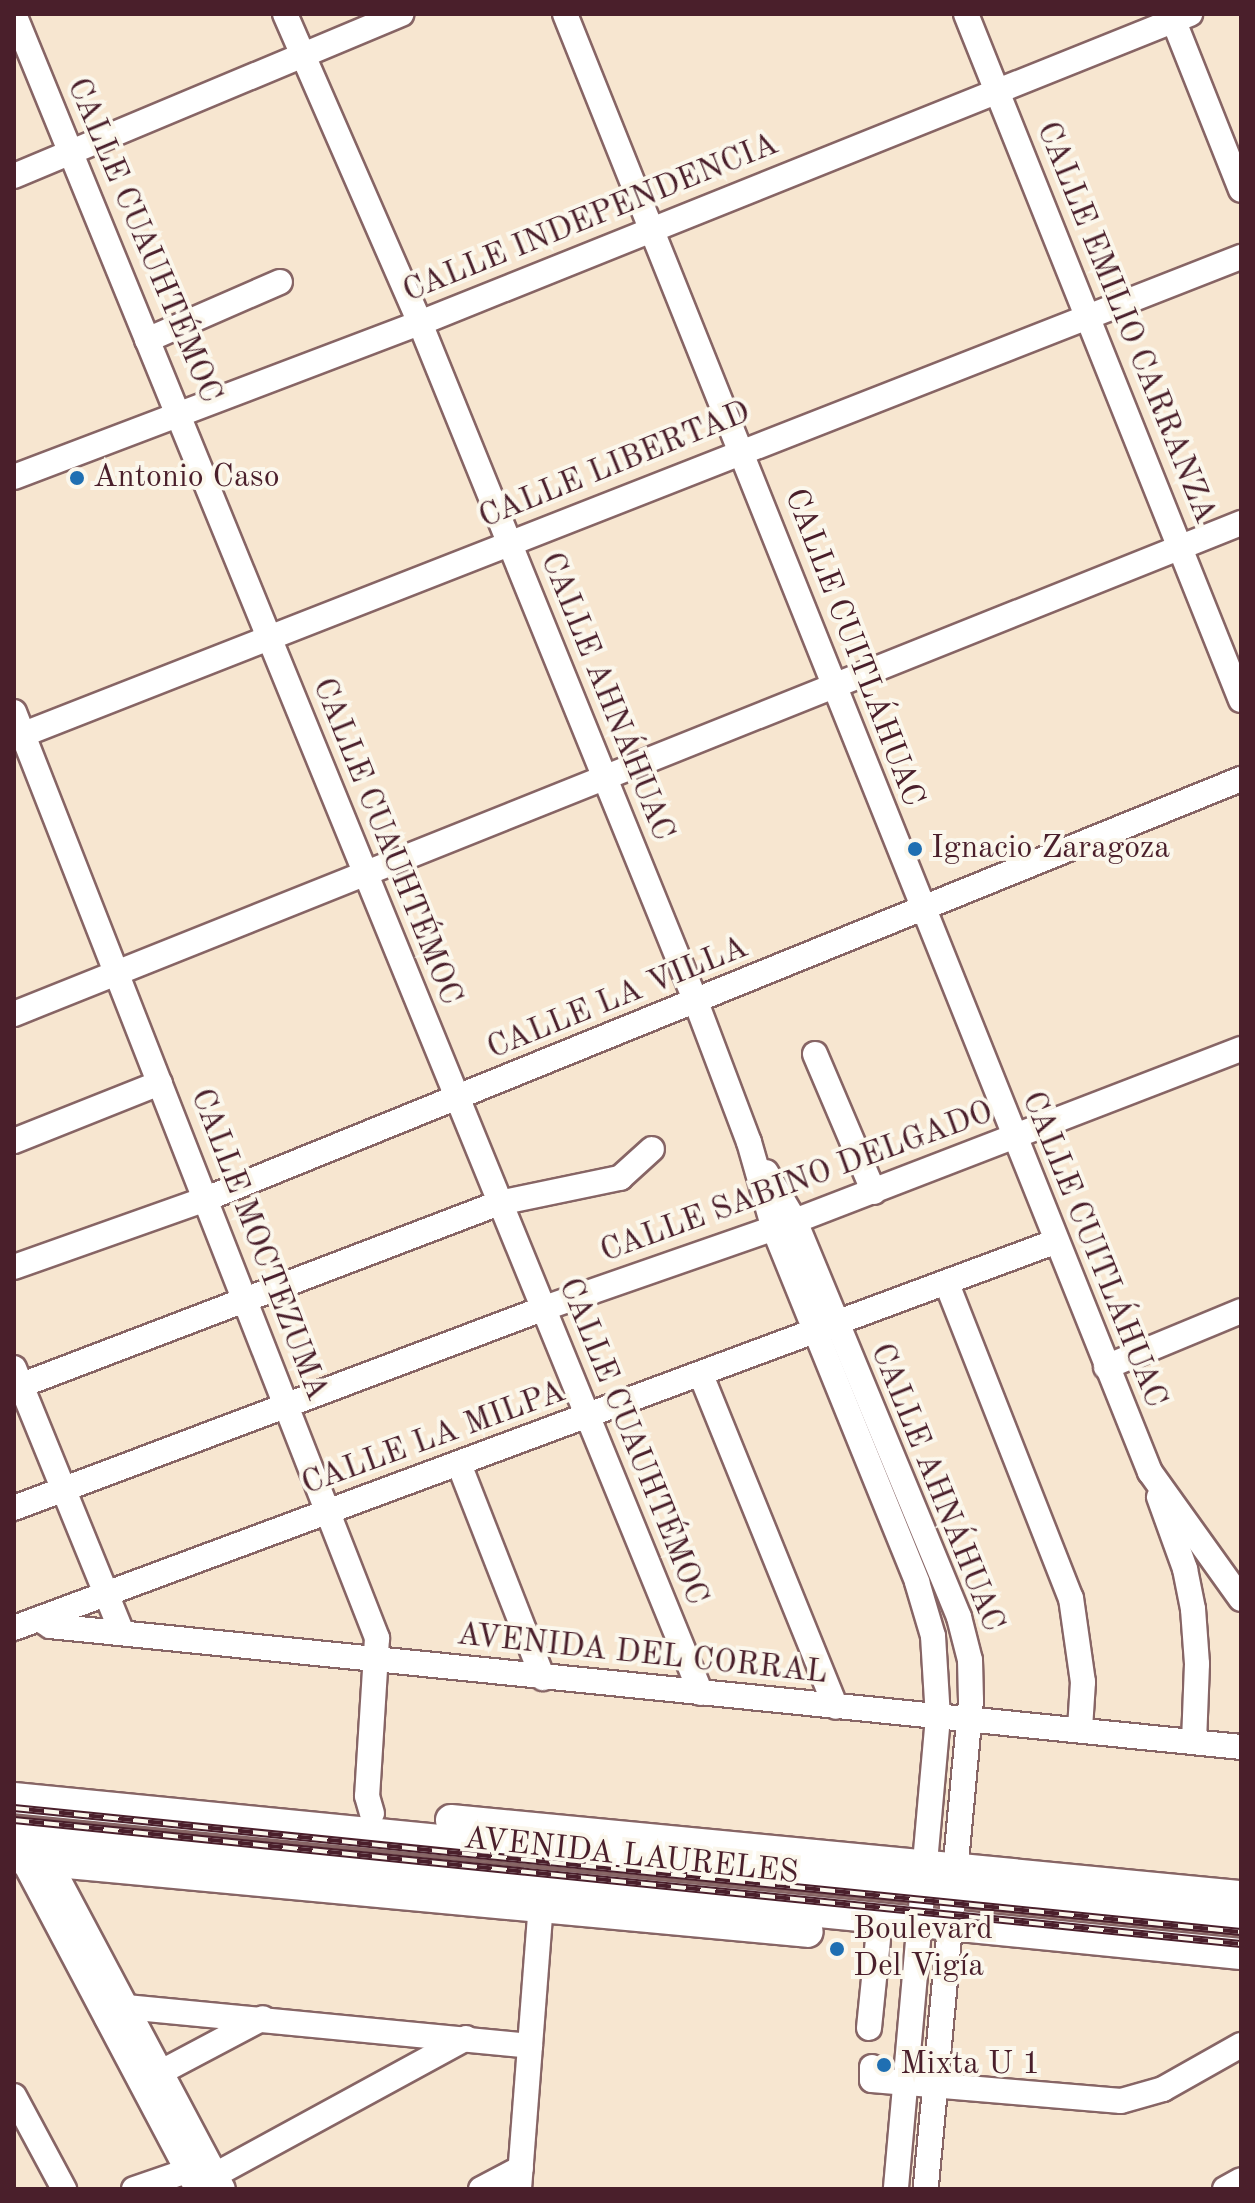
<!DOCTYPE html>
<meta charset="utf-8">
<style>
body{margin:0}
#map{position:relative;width:1255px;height:2203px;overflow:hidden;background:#f7e6d0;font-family:"Old Standard TT",serif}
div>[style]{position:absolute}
.roads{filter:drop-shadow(2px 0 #876565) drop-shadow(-2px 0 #876565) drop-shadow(0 2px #876565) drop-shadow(0 -2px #876565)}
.minor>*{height:24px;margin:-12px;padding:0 12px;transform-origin:12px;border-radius:12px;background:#fff}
.major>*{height:30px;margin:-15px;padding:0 15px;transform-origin:15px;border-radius:15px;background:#fff}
.rail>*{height:8px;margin-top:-4px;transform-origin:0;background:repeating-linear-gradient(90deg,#fbf7ec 0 15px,#4a1f2b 0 30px);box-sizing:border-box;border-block:2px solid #4a1f2b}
.dots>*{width:22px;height:22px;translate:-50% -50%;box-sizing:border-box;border:4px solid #fbf7ec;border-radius:50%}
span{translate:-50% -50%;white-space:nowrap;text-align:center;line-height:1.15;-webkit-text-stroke:8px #fbf7ec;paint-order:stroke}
.street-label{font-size:32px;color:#4a1f2b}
.poi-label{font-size:32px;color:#4a1f2b}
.left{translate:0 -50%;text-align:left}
.frame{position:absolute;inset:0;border:16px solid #4a1f2b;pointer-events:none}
</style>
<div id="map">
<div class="roads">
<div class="minor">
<i style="left:14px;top:14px;width:1814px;rotate:67.75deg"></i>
<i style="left:285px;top:14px;width:337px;rotate:66.4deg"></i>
<i style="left:420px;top:323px;width:733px;rotate:67.88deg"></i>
<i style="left:696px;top:1002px;width:150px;rotate:69.3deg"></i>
<i style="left:749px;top:1142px;width:91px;rotate:74deg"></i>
<i style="left:774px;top:1229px;width:381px;rotate:67.9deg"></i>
<i style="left:917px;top:1582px;width:56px;rotate:73.5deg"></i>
<i style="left:933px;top:1636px;width:81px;rotate:86.5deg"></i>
<i style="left:938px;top:1717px;width:474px;rotate:95.1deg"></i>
<i style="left:565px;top:14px;width:1571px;rotate:68.14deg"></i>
<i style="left:1150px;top:1472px;width:156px;rotate:54.4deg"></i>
<i style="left:966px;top:14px;width:739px;rotate:68.16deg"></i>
<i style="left:1171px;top:14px;width:189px;rotate:68.3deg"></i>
<i style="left:14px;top:176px;width:420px;rotate:-22.7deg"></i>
<i style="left:147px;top:340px;width:145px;rotate:-23.6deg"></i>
<i style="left:14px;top:477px;width:434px;rotate:-20.8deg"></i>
<i style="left:420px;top:323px;width:830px;rotate:-21.87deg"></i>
<i style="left:14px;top:712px;width:995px;rotate:68.59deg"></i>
<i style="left:377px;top:1638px;width:158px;rotate:93.6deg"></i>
<i style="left:367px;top:1796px;width:18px;rotate:74deg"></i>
<i style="left:14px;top:738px;width:1318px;rotate:-21.41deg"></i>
<i style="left:14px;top:1014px;width:1322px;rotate:-21.81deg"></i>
<i style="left:815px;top:1054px;width:150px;rotate:66.9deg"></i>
<i style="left:14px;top:1141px;width:157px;rotate:-21.7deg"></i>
<i style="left:766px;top:1172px;width:57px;rotate:59.4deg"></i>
<i style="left:795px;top:1221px;width:429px;rotate:67.5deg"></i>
<i style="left:959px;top:1617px;width:44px;rotate:75.7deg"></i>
<i style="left:970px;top:1660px;width:40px;rotate:88.6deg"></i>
<i style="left:971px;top:1700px;width:491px;rotate:95.3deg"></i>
<i style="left:14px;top:1267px;width:204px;rotate:-19.5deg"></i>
<i style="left:206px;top:1199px;width:1117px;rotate:-22.09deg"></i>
<i style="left:947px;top:1284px;width:338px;rotate:68.5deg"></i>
<i style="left:1071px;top:1598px;width:85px;rotate:81.9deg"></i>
<i style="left:1083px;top:1682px;width:47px;rotate:93.7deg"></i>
<i style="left:1106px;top:1367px;width:146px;rotate:-22.5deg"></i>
<i style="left:14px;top:1368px;width:286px;rotate:67.8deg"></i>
<i style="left:701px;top:1375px;width:358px;rotate:67.9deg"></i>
<i style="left:14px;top:1388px;width:519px;rotate:-20.88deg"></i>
<i style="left:499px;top:1203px;width:124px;rotate:-11.7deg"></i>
<i style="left:620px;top:1178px;width:43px;rotate:-42.2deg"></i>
<i style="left:459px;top:1464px;width:230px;rotate:68.6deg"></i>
<i style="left:1159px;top:1497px;width:77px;rotate:70.1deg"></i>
<i style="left:1185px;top:1569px;width:41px;rotate:78.7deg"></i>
<i style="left:1193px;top:1609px;width:55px;rotate:85.8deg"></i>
<i style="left:1197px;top:1664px;width:78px;rotate:92.2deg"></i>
<i style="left:14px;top:1508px;width:564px;rotate:-20.65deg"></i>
<i style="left:542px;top:1309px;width:268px;rotate:-19.2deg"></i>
<i style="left:795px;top:1221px;width:478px;rotate:-21.1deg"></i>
<i style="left:39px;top:1619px;width:13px;rotate:32deg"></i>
<i style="left:50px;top:1626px;width:1197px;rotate:5.8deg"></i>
<i style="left:14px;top:1628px;width:1109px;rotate:-20.36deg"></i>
<i style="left:22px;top:1858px;width:374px;rotate:62.1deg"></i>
<i style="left:49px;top:1862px;width:370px;rotate:62deg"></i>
<i style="left:107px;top:2018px;width:22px;rotate:-30deg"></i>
<i style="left:126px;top:2007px;width:406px;rotate:5.5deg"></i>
<i style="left:869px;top:2028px;width:89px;rotate:-84.2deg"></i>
<i style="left:872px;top:2067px;width:13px;rotate:90deg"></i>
<i style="left:872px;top:2080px;width:250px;rotate:4.8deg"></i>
<i style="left:1121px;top:2101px;width:44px;rotate:-15.9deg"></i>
<i style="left:1163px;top:2089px;width:90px;rotate:-29.4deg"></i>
<i style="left:148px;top:2079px;width:130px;rotate:-27.9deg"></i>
<i style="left:14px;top:2096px;width:106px;rotate:61.7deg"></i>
<i style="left:134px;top:2189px;width:56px;rotate:-18.8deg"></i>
<i style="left:187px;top:2171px;width:28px;rotate:8deg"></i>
<i style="left:215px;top:2175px;width:286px;rotate:-28.6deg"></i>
<i style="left:481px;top:2189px;width:45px;rotate:-27.7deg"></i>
<i style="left:519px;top:2189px;width:284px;rotate:-85.6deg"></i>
<i style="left:1225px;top:2189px;width:18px;rotate:-29deg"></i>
</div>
<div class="major">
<i style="left:14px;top:1798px;width:1233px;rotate:5.63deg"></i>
<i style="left:451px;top:1820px;width:794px;rotate:5.5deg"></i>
<i style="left:14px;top:1832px;width:1233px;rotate:5.68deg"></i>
<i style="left:14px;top:1858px;width:797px;rotate:5.32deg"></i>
</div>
</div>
<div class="rail">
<i style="left:14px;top:1808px;width:1233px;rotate:5.77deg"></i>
<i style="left:14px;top:1820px;width:1233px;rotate:5.77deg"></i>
</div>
<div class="dots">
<i style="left:77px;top:478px;background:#1f6fb2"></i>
<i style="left:915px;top:849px;background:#1f6fb2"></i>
<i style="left:837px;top:1949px;background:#1f6fb2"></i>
<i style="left:884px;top:2065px;background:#1f6fb2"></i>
</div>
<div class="street-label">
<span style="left:591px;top:219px;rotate:-22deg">CALLE INDEPENDENCIA</span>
<span style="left:143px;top:241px;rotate:67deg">CALLE CUAUHTÉMOC</span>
<span style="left:1125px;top:323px;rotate:68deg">CALLE EMILIO CARRANZA</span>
<span style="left:615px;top:466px;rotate:-22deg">CALLE LIBERTAD</span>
<span style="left:853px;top:648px;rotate:69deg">CALLE CUITLÁHUAC</span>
<span style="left:606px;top:697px;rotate:68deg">CALLE AHNÁHUAC</span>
<span style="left:386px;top:842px;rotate:68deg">CALLE CUAUHTÉMOC</span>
<span style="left:618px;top:999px;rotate:-22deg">CALLE LA VILLA</span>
<span style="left:797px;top:1183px;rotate:-20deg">CALLE SABINO DELGADO</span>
<span style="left:258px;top:1245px;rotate:69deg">CALLE MOCTEZUMA</span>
<span style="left:1093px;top:1250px;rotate:68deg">CALLE CUITLÁHUAC</span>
<span style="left:434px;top:1439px;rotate:-20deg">CALLE LA MILPA</span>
<span style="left:632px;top:1442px;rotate:68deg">CALLE CUAUHTÉMOC</span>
<span style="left:936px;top:1488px;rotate:68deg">CALLE AHNÁHUAC</span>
<span style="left:642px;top:1655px;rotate:6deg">AVENIDA DEL CORRAL</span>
<span style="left:631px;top:1857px;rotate:6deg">AVENIDA LAURELES</span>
</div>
<div class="poi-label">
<span class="left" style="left:93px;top:478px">Antonio Caso</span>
<span class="left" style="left:931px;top:849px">Ignacio Zaragoza</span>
<span class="left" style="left:853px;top:1949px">Boulevard<br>Del Vigía</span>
<span class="left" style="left:900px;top:2065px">Mixta U 1</span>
</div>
<div class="frame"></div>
</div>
